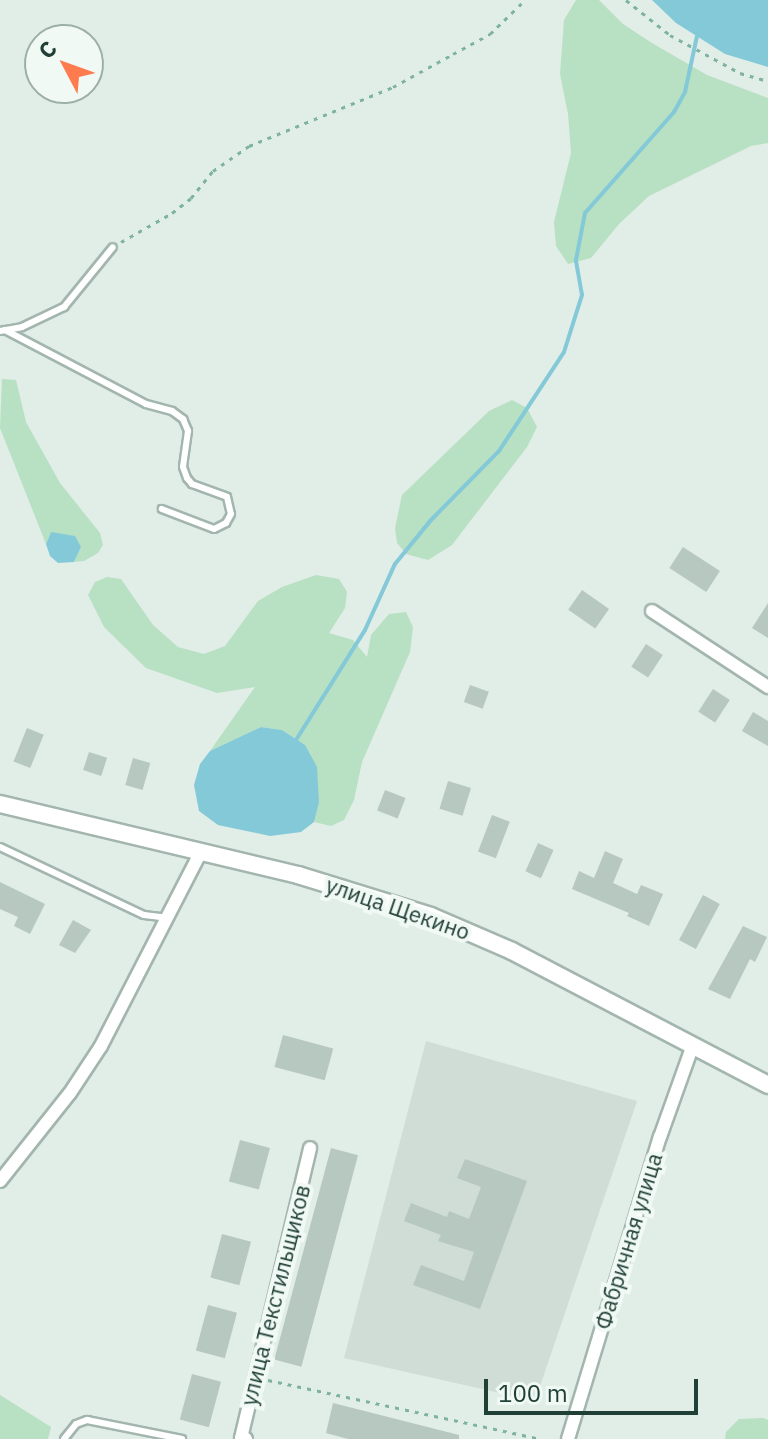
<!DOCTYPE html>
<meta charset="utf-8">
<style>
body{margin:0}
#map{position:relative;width:768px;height:1439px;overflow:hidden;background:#e1ede7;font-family:"IBM Plex Sans",sans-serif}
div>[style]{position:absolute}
.built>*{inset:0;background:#cfddd6}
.green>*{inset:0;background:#b8e0c3}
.water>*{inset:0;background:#84c9d7}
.stream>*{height:4px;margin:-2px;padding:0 2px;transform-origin:2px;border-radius:2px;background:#84c9d7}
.building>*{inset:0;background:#b6c8c0;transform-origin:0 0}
.path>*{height:3px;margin-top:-1.5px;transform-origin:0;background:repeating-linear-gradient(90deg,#7eb3a3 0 4px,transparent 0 10px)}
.roads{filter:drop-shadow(2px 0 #a3b5af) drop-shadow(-2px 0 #a3b5af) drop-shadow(0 2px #a3b5af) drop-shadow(0 -2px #a3b5af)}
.lane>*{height:6px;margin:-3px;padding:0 3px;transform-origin:3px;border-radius:3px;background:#fff}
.street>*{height:12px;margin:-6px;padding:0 6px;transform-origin:6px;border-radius:6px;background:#fff}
.secondary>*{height:16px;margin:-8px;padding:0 8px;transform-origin:8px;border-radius:8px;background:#fff}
span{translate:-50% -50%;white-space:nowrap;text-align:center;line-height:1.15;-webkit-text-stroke:8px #f1f9f5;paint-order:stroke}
.street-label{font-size:22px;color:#203f37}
.north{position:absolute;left:24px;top:24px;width:80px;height:80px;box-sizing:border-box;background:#f1f9f5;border:2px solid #9dafa9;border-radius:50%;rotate:311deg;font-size:22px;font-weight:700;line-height:32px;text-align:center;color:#203f37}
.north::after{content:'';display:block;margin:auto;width:28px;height:36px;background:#fe7b4e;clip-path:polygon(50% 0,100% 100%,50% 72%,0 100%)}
.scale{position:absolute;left:484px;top:1379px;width:214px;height:36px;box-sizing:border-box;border:4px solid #203f37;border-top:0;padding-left:10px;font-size:24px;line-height:28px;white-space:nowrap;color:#203f37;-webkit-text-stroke:6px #f1f9f5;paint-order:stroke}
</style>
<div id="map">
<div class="built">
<i style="clip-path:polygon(426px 1041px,637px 1101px,535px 1401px,344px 1358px)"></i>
</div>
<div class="green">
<i style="clip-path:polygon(576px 0,599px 0,623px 24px,652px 43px,707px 75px,768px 98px,768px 143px,751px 146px,649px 196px,619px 224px,591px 258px,568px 264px,556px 246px,554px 222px,571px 153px,568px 114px,560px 74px,564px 20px)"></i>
<i style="clip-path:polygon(2px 379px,16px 380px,26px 422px,60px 483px,100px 533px,103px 545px,98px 553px,84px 561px,74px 562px,81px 547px,51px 532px,46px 544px,0 428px)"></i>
<i style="clip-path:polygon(512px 400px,527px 408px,537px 427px,527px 447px,452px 545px,428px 560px,406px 554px,397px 543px,395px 528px,402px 495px,489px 411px)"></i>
<i style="clip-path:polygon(316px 575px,339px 579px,347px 592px,345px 608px,329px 633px,353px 640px,367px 657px,371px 635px,389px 614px,406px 612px,413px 627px,410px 652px,362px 762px,354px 800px,344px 820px,331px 826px,314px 822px,319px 803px,305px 745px,282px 730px,261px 727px,210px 751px,255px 687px,217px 693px,146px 668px,104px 627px,88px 595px,95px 582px,107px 577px,121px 579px,153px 625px,178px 647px,204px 654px,225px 646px,258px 601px,282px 587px)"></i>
<i style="clip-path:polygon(0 1395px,51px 1427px,48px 1439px,0 1439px)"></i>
<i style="clip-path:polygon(763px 1418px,768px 1420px,768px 1439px,725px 1439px,726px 1432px,739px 1419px)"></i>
</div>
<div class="water">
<i style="clip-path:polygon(652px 0,768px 0,768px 67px,725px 54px,676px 23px)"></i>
<i style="clip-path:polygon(51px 532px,75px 536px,81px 547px,74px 562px,58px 563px,50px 556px,46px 544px)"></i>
<i style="clip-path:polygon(261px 727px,282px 730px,305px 745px,317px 767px,319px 803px,314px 822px,301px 832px,270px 836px,218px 825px,199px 811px,194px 785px,200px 764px,210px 751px)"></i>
</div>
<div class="stream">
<i style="left:296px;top:740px;width:130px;rotate:-57.9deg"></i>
<i style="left:365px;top:630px;width:72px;rotate:-65.6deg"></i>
<i style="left:395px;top:564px;width:57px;rotate:-50.7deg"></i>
<i style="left:431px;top:520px;width:97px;rotate:-45.4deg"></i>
<i style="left:499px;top:451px;width:118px;rotate:-56.7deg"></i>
<i style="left:564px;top:352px;width:60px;rotate:-72.5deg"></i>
<i style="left:582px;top:295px;width:36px;rotate:-100deg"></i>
<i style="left:576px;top:260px;width:48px;rotate:-79.2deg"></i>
<i style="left:585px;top:213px;width:135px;rotate:-48.6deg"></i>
<i style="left:674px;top:112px;width:23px;rotate:-61deg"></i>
<i style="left:685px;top:92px;width:57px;rotate:-77.9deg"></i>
</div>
<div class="building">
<i style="left:683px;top:547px;width:44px;height:25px;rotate:33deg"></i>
<i style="left:582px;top:590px;width:33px;height:24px;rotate:35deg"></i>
<i style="clip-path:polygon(768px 603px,768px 638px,752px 628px)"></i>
<i style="left:646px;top:644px;width:20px;height:27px;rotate:33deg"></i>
<i style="left:470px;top:685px;width:20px;height:18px;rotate:20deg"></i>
<i style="left:713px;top:689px;width:20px;height:27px;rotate:33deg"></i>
<i style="clip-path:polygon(753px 712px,768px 721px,768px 746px,742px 731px)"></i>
<i style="left:27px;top:728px;width:18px;height:36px;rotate:22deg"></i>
<i style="left:89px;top:752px;width:19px;height:19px;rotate:18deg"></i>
<i style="left:133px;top:758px;width:18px;height:28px;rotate:16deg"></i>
<i style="left:448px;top:781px;width:24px;height:29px;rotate:17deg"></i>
<i style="left:385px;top:790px;width:22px;height:22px;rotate:21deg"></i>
<i style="left:492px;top:815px;width:19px;height:39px;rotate:21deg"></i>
<i style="left:538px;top:843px;width:17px;height:31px;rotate:24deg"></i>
<i style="clip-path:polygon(605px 851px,623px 859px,613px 883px,637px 894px,641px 885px,663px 894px,649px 926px,627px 916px,629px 913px,572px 889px,579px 871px,594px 878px)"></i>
<i style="clip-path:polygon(0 882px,45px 904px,30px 934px,14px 926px,18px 917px,0 909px)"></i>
<i style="left:703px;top:895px;width:19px;height:51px;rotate:28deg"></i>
<i style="clip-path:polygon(73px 920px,91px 930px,75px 953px,59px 945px)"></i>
<i style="clip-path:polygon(743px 926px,767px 937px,755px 962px,750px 959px,730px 999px,708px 989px)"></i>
<i style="left:283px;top:1035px;width:52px;height:33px;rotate:15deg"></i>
<i style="left:240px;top:1140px;width:31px;height:43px;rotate:15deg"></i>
<i style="left:331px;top:1148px;width:28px;height:219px;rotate:15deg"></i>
<i style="clip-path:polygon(465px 1159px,527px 1181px,480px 1309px,413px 1285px,421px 1265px,464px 1281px,474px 1252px,438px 1241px,441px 1235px,404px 1221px,411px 1203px,447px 1217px,449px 1211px,469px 1219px,481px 1187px,457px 1178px)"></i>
<i style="left:222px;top:1234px;width:30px;height:45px;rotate:15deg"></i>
<i style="left:208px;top:1305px;width:30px;height:47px;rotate:15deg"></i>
<i style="left:192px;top:1374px;width:30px;height:47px;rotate:15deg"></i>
<i style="clip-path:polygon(333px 1403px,459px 1435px,459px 1439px,348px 1439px,326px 1433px)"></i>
</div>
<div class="path">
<i style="left:626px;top:0;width:56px;rotate:38.5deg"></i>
<i style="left:670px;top:35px;width:80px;rotate:28.5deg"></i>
<i style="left:740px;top:73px;width:29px;rotate:16deg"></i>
<i style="left:121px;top:242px;width:59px;rotate:-29.6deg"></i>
<i style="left:172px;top:213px;width:24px;rotate:-38deg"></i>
<i style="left:191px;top:198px;width:35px;rotate:-51deg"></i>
<i style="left:213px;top:171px;width:44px;rotate:-34.8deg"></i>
<i style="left:249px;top:146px;width:156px;rotate:-22.3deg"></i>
<i style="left:393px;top:87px;width:68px;rotate:-28.8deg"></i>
<i style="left:453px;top:54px;width:42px;rotate:-28.4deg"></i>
<i style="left:490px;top:34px;width:49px;rotate:-44.2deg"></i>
<i style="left:268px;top:1380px;width:280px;rotate:12.2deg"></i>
</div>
<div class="roads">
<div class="lane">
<i style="left:5px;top:330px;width:159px;rotate:27.7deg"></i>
<i style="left:146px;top:404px;width:27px;rotate:15deg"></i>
<i style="left:172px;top:411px;width:14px;rotate:36deg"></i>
<i style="left:183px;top:419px;width:13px;rotate:67deg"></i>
<i style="left:188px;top:431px;width:36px;rotate:98deg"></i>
<i style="left:183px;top:467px;width:12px;rotate:70deg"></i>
<i style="left:187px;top:478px;width:8px;rotate:50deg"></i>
<i style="left:192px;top:484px;width:37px;rotate:20deg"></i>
<i style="left:227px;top:497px;width:17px;rotate:77deg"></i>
<i style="left:231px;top:514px;width:10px;rotate:119deg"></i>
<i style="left:226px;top:523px;width:13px;rotate:153deg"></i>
<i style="left:214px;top:529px;width:56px;rotate:-159deg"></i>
<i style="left:0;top:331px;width:22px;rotate:-10deg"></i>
<i style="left:22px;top:327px;width:47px;rotate:-25.5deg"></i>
<i style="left:64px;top:307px;width:77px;rotate:-50.8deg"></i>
<i style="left:0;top:847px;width:159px;rotate:25.3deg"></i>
<i style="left:144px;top:915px;width:23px;rotate:7deg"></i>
<i style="left:64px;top:1439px;width:19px;rotate:-51deg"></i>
<i style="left:76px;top:1424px;width:12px;rotate:-20deg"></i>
<i style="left:87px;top:1420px;width:97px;rotate:11.3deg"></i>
</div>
<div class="street">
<i style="left:652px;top:611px;width:139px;rotate:33.2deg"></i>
<i style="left:0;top:1181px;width:112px;rotate:-51.5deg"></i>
<i style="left:70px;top:1093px;width:56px;rotate:-56.6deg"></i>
<i style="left:101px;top:1046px;width:217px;rotate:-62.8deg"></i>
<i style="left:246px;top:1439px;width:5px;rotate:-169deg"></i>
<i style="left:241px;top:1438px;width:298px;rotate:-76.6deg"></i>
<i style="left:568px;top:1439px;width:316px;rotate:-73.1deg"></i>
<i style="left:660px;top:1137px;width:98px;rotate:-70.3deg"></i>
</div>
<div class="secondary">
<i style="left:0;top:804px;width:306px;rotate:13.4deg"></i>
<i style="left:298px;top:875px;width:139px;rotate:17.1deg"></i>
<i style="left:431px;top:916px;width:88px;rotate:23.4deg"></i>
<i style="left:512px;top:951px;width:289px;rotate:27.6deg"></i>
</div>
</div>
<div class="street-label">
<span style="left:398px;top:908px;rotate:19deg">улица Щекино</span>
<span style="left:628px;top:1241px;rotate:-73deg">Фабричная улица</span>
<span style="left:275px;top:1295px;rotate:-76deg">улица Текстильщиков</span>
</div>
<div class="north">С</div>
<div class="scale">100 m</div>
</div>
